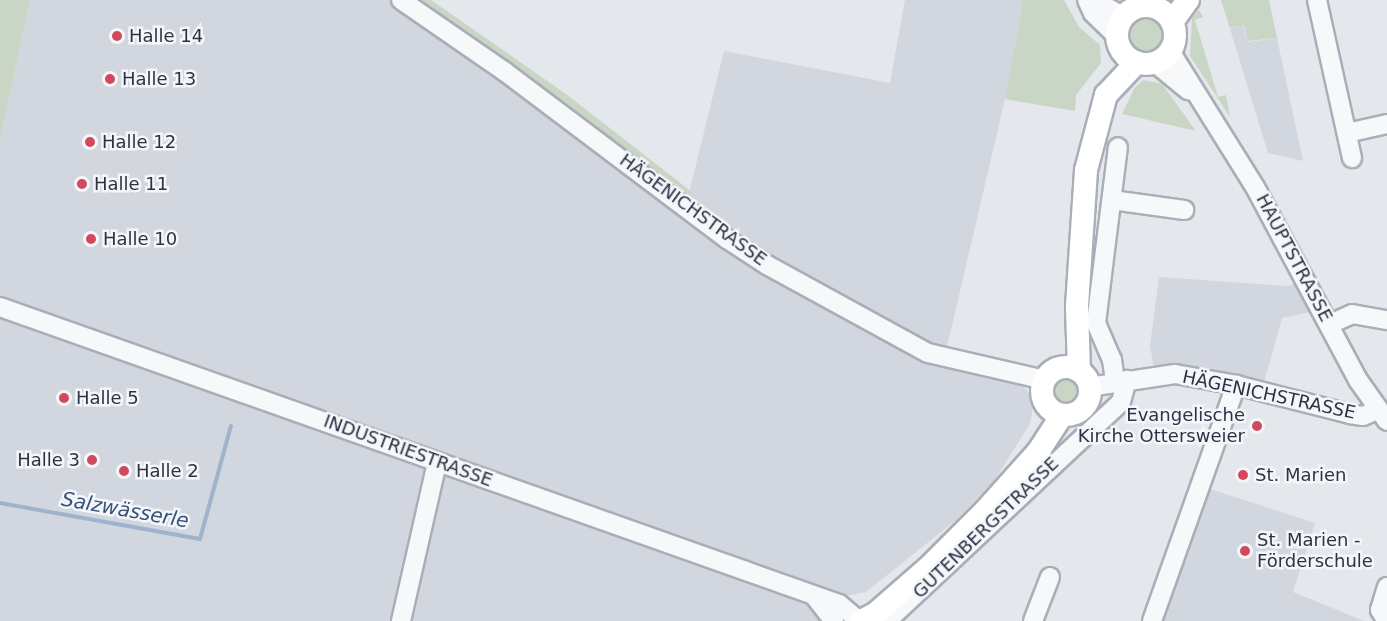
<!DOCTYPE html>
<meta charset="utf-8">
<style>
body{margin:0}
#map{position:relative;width:1387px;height:621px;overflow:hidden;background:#e4e7ec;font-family:"DejaVu Sans",sans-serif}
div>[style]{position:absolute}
.built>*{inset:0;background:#d2d6de}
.green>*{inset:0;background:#c9d6c5}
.round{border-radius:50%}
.stream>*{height:4px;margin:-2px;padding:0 2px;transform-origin:2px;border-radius:2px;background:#9fb4cc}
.roads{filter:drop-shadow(2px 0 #a9aeb7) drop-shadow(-2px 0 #a9aeb7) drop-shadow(0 2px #a9aeb7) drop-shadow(0 -2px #a9aeb7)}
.minor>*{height:18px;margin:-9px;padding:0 9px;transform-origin:9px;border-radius:9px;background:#f7f8fa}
.major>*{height:22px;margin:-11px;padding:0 11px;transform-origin:11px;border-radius:11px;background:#fff}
.major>.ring{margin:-11px;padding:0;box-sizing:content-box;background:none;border:22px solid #fff;border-radius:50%}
.dots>*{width:16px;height:16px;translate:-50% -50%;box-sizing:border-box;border:3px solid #f4f6f9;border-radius:50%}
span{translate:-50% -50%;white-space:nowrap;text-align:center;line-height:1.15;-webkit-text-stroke:5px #f4f6f9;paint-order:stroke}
.poi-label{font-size:18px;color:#2b3445}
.left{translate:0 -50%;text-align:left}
.right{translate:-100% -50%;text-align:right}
.street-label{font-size:18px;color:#2b3445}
.water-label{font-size:20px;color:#34527a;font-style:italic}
</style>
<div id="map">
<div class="built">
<i style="clip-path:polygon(30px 0,409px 0,687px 201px,724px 51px,890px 83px,905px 0,1023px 0,1005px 99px,946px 351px,904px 341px,941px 367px,1023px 386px,1034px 399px,1030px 424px,994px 481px,956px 520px,866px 592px,846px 596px,771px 572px,765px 590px,810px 605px,824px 621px,0 621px,0 140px)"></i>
<i style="clip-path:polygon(1243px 25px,1248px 42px,1277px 38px,1303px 161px,1268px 153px,1230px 29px)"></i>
<i style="clip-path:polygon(1159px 277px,1288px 286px,1301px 281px,1316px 311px,1282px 318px,1263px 386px,1154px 368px,1150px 346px)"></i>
<i style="clip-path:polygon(1207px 488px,1315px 523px,1293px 592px,1364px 621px,1160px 621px)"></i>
</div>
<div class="green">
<i style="clip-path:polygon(0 0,30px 0,0 140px)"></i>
<i style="clip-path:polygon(409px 0,431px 0,566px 94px,692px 192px,687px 202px)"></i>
<i style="clip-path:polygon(1023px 0,1064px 0,1079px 27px,1100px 45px,1101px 63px,1076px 95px,1075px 111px,1005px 99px)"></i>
<i style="clip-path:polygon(1221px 0,1269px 0,1277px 38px,1248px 41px,1244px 25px,1230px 28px)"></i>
<i style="clip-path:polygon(1199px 10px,1203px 17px,1195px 20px,1218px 97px,1226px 95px,1230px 117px,1190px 56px,1192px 18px)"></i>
<i class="round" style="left:1124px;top:11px;width:46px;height:46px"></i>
<i style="clip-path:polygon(1144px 80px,1162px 84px,1196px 131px,1122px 114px,1135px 87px)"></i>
<i class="round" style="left:1049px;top:374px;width:34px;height:34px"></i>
</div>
<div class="stream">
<i style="left:0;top:503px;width:203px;rotate:10.2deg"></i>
<i style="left:200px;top:539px;width:117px;rotate:-74.7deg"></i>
</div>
<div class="roads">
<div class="minor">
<i style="left:401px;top:0;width:125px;rotate:34.6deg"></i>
<i style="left:504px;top:71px;width:279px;rotate:37deg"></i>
<i style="left:727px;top:239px;width:48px;rotate:33deg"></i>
<i style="left:767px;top:265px;width:183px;rotate:28.7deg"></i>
<i style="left:928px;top:353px;width:120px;rotate:13deg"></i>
<i style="left:1087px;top:0;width:14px;rotate:65deg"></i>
<i style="left:1093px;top:13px;width:33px;rotate:44deg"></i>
<i style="left:1094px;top:0;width:33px;rotate:29deg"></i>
<i style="left:1317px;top:0;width:162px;rotate:77.5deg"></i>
<i style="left:1170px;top:51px;width:160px;rotate:58deg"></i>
<i style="left:1255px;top:187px;width:219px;rotate:61.9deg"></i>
<i style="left:1358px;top:380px;width:50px;rotate:54.7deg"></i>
<i style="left:1155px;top:63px;width:43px;rotate:39.3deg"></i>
<i style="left:1347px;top:133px;width:41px;rotate:-12.7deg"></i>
<i style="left:1112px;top:200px;width:73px;rotate:7.9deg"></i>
<i style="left:0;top:307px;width:890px;rotate:19.49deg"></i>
<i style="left:839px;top:604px;width:26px;rotate:40deg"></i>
<i style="left:1330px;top:324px;width:24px;rotate:-24deg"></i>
<i style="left:1352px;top:314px;width:36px;rotate:10deg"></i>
<i style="left:1115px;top:381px;width:21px;rotate:-98deg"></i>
<i style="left:1112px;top:360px;width:40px;rotate:-113.4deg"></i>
<i style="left:1096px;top:323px;width:177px;rotate:-82.9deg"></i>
<i style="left:1089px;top:387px;width:87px;rotate:-8.6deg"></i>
<i style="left:1175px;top:374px;width:62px;rotate:10.2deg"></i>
<i style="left:1236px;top:385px;width:118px;rotate:14.3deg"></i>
<i style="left:1350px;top:414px;width:13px;rotate:9deg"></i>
<i style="left:1363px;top:416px;width:15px;rotate:-23deg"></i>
<i style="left:1387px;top:587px;width:24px;rotate:107deg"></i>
<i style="left:1380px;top:610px;width:13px;rotate:58deg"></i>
<i style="left:815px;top:597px;width:31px;rotate:52deg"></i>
<i style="left:401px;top:621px;width:163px;rotate:-77.2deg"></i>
<i style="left:887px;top:621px;width:320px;rotate:-43.1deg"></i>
<i style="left:1121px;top:402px;width:23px;rotate:-75deg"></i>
<i style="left:1033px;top:621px;width:47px;rotate:-68.9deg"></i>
<i style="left:1152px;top:621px;width:251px;rotate:-70.4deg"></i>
</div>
<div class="major">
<i class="ring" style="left:1117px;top:6px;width:36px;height:36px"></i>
<i style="left:1172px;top:22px;width:27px;rotate:-54deg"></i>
<i class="ring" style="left:1042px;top:367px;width:26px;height:26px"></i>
<i style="left:1079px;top:371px;width:65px;rotate:-91.8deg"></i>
<i style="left:1077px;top:306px;width:136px;rotate:-86.2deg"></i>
<i style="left:1086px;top:170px;width:78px;rotate:-75.1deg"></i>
<i style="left:1106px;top:95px;width:45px;rotate:-46.8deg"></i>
<i style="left:861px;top:621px;width:16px;rotate:-27deg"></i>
<i style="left:875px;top:614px;width:70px;rotate:-41deg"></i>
<i style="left:928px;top:568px;width:81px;rotate:-45deg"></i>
<i style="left:985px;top:511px;width:79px;rotate:-48.1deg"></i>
<i style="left:1038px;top:452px;width:44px;rotate:-57deg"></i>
</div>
</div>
<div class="dots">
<i style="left:117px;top:36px;background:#d1495b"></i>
<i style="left:110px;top:79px;background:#d1495b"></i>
<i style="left:90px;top:142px;background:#d1495b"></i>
<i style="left:82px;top:184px;background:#d1495b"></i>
<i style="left:91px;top:239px;background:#d1495b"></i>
<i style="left:64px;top:398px;background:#d1495b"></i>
<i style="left:1257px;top:426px;background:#d1495b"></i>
<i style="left:92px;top:460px;background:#d1495b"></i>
<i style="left:124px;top:471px;background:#d1495b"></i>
<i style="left:1243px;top:475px;background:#d1495b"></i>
<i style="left:1245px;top:551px;background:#d1495b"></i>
</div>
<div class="poi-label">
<span class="left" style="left:129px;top:36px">Halle 14</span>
<span class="left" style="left:122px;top:79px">Halle 13</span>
<span class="left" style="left:102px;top:142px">Halle 12</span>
<span class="left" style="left:94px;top:184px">Halle 11</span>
<span class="left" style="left:103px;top:239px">Halle 10</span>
<span class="left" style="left:76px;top:398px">Halle 5</span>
<span class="right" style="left:1245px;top:426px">Evangelische<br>Kirche Ottersweier</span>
<span class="right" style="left:80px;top:460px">Halle 3</span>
<span class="left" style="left:136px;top:471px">Halle 2</span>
<span class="left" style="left:1255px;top:475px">St. Marien</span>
<span class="left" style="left:1257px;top:551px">St. Marien -<br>Förderschule</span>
</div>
<div class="street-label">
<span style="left:693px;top:210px;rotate:36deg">HÄGENICHSTRASSE</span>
<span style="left:1294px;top:258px;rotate:62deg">HAUPTSTRASSE</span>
<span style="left:1269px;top:395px;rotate:12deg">HÄGENICHSTRASSE</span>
<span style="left:408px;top:451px;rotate:20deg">INDUSTRIESTRASSE</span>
<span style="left:986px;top:528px;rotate:-44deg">GUTENBERGSTRASSE</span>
</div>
<div class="water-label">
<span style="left:125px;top:510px;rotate:10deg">Salzwässerle</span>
</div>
</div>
